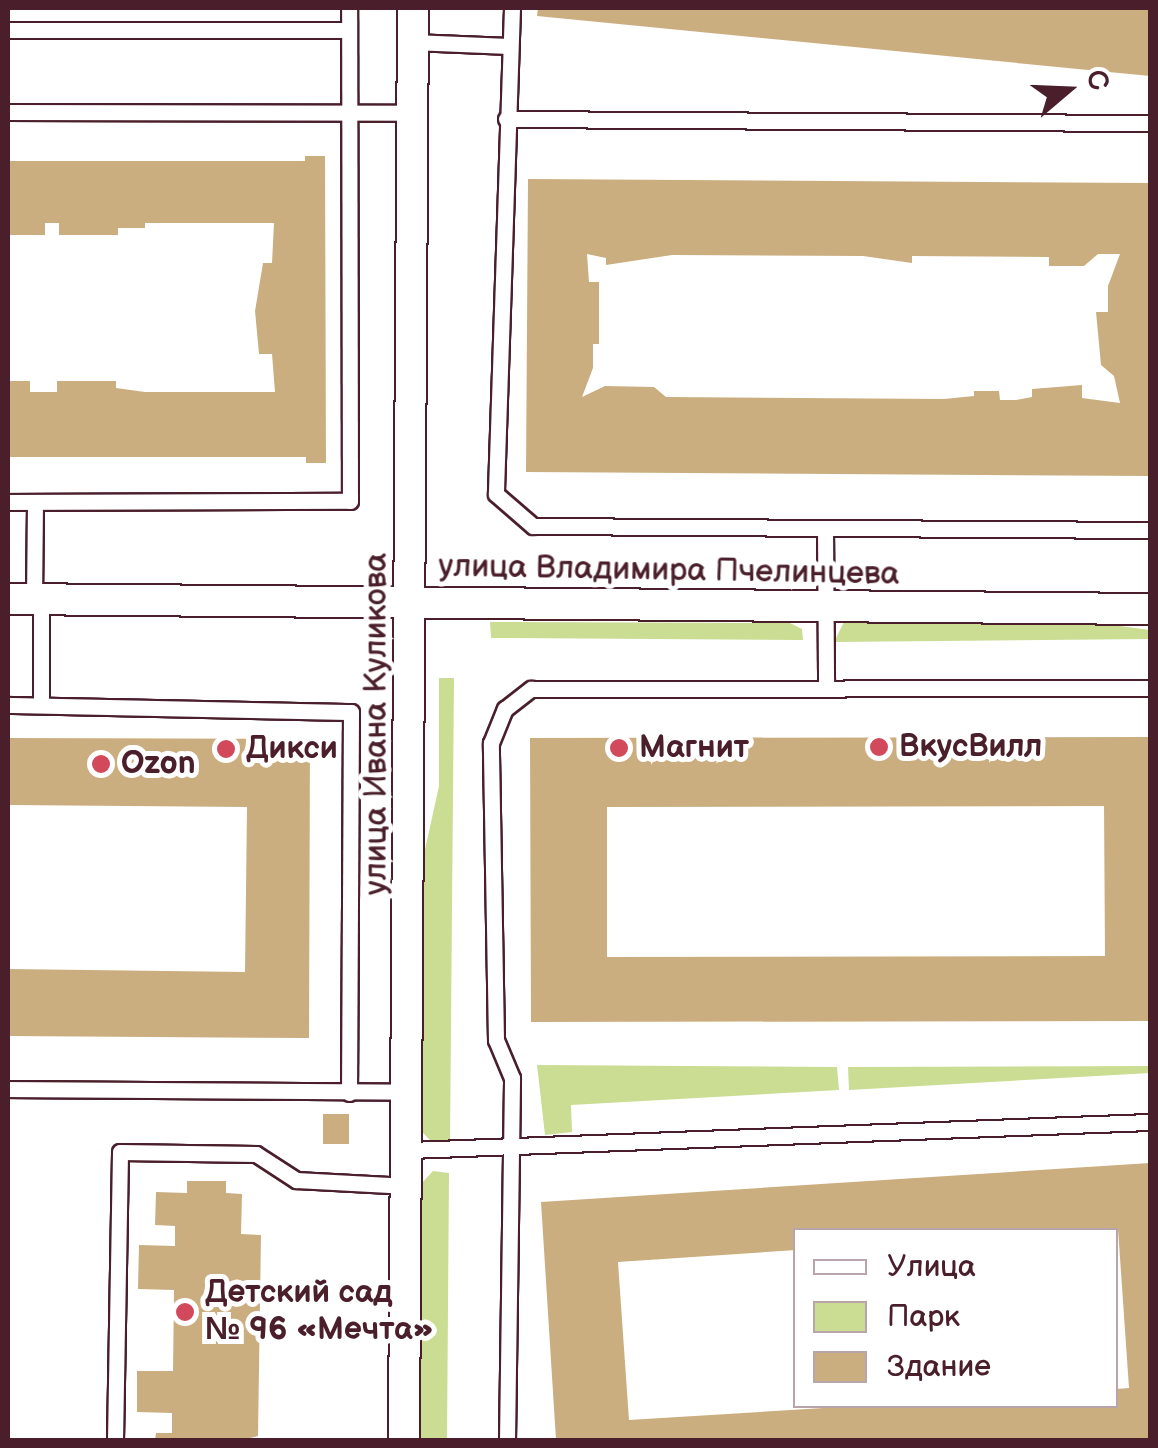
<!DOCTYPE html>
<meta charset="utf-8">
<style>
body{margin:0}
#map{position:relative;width:1158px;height:1448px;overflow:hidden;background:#fff;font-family:"Balsamiq Sans",sans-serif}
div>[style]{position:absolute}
.green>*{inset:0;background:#cadd92}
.building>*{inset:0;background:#cbae80;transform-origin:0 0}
.roads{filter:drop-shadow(2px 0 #4a1f2b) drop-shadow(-2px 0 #4a1f2b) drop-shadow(0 2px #4a1f2b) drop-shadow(0 -2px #4a1f2b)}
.service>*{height:15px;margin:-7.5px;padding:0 7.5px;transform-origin:7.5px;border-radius:7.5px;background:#fff}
.minor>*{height:30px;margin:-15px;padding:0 15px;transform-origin:15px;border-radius:15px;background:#fff}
.dots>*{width:28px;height:28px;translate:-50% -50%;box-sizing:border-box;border:5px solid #fff;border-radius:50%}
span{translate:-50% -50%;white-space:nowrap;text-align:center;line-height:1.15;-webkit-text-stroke:10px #fff;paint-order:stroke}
.street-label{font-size:32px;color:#4a1f2b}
.poi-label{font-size:32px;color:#4a1f2b;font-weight:700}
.left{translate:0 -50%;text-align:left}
.frame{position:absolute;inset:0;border:10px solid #4a1f2b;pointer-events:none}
.legend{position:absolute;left:793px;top:1228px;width:325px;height:180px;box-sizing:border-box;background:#fff;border:2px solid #b7a5aa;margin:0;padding:12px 18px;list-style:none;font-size:30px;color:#4a1f2b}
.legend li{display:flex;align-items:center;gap:20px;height:50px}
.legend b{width:50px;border:2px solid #b7a5aa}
.north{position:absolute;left:1018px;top:40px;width:100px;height:100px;-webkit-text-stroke:8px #fff;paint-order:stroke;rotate:71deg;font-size:28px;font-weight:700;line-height:40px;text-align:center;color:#4a1f2b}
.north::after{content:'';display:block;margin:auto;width:35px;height:45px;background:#4a1f2b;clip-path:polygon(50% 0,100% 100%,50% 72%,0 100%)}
</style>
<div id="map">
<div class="green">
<i style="clip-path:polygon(845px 620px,1105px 624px,1150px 630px,1150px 639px,834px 642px)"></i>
<i style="clip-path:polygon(490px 622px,790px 623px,802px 629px,803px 640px,491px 638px)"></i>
<i style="clip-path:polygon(439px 678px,454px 678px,450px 1142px,433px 1143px,422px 1132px,424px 854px,439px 786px)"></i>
<i style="clip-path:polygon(537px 1065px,837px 1067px,839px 1090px,571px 1105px,572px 1132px,545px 1135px)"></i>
<i style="clip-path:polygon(1150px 1066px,1150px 1073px,849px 1090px,848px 1067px)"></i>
<i style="clip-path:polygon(433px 1171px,449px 1173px,447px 1440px,419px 1440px,422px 1183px)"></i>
</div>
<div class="building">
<i style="clip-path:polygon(538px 8px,1150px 8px,1150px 76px,537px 16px)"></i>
<i style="clip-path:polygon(305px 156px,325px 156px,326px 463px,306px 463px,306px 457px,8px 457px,8px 381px,30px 381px,30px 392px,57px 392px,57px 381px,116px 381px,116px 388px,145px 392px,275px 392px,272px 354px,259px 354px,255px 311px,263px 263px,272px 263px,274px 223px,145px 223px,145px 228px,118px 228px,118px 235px,59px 235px,59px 223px,45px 223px,45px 235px,8px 235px,8px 161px,305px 161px)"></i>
<i style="clip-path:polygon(evenodd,528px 179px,1150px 183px,1150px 476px,526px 472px,528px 179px,587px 254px,606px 258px,606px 265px,672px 255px,863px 256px,912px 263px,912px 256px,1049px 257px,1049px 266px,1084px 266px,1098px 254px,1120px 254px,1108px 286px,1108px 312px,1096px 312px,1101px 365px,1114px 376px,1120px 403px,1082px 398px,1082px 385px,1032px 389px,1032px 397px,1016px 400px,1000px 400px,999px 391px,974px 391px,974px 396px,944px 399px,666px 397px,654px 387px,605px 386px,582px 397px,593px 368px,593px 344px,599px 344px,599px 282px,589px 282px,587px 254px)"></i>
<i style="clip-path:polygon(evenodd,1150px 737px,1150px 1021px,531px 1022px,530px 738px,1150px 737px,1104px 806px,1105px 956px,607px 957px,607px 807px,1104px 806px)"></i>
<i style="clip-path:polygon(8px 738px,310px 739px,309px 1038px,8px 1036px,8px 969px,245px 972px,247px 807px,8px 805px)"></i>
<i style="left:323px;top:1114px;width:26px;height:30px"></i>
<i style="clip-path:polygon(evenodd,1150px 1163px,1150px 1440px,556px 1440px,541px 1202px,1150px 1163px,1118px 1229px,1129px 1388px,1116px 1389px,1116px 1406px,856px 1406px,629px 1420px,618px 1262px,796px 1250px,796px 1230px,1118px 1229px)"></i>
<i style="clip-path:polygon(187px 1181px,226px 1181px,226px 1193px,242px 1194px,241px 1234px,261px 1235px,258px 1436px,242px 1440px,155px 1440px,156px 1433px,172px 1433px,172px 1413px,137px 1412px,137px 1371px,173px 1371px,174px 1290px,138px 1289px,139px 1245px,175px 1246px,175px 1226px,155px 1225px,156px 1192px,187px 1193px)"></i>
</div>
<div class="roads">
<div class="service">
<i style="left:512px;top:8px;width:486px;rotate:91.9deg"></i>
<i style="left:496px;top:494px;width:49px;rotate:40.9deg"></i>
<i style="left:533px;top:526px;width:617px;rotate:0.37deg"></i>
<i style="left:8px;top:30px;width:341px"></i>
<i style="left:412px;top:42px;width:97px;rotate:2.4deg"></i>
<i style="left:8px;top:112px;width:402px;rotate:0.1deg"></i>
<i style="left:506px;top:119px;width:644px;rotate:0.36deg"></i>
<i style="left:8px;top:502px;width:342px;rotate:-0.2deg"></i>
<i style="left:350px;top:501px;width:493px;rotate:-90.1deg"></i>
<i style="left:825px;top:528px;width:161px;rotate:89.6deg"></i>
<i style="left:34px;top:599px;width:97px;rotate:-89.4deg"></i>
<i style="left:41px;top:599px;width:106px;rotate:90deg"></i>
<i style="left:8px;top:705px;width:343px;rotate:1.2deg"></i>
<i style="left:351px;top:712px;width:381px;rotate:90.3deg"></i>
<i style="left:8px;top:1089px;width:402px;rotate:0.4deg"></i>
<i style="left:410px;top:1150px;width:741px;rotate:-2.17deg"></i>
<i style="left:115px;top:1440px;width:288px;rotate:-89deg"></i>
<i style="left:120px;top:1152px;width:136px;rotate:0.8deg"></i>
<i style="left:256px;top:1154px;width:48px;rotate:33deg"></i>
<i style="left:296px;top:1180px;width:112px;rotate:3.1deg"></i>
<i style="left:507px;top:1440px;width:362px;rotate:-89.2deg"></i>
<i style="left:512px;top:1078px;width:41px;rotate:-112.8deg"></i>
<i style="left:496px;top:1040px;width:297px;rotate:-91deg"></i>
<i style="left:491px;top:743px;width:37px;rotate:-68deg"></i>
<i style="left:505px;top:709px;width:33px;rotate:-38deg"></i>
<i style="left:531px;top:689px;width:619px;rotate:-0.09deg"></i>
</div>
<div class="minor">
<i style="left:8px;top:599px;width:1142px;rotate:0.5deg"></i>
<i style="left:404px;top:1440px;width:1432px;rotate:-89.64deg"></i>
</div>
</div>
<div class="dots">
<i style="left:879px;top:747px;background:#d1495b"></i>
<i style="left:619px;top:748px;background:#d1495b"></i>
<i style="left:226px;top:749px;background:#d1495b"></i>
<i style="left:101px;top:764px;background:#d1495b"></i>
<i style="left:185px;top:1312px;background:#d1495b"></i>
</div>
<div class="street-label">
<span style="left:669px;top:571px;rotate:1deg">улица Владимира Пчелинцева</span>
<span style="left:377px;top:724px;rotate:-90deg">улица Ивана Куликова</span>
</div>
<div class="poi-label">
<span class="left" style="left:899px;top:747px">ВкусВилл</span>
<span class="left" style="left:639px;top:748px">Магнит</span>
<span class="left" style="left:246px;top:749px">Дикси</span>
<span class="left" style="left:121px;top:764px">Ozon</span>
<span class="left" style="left:205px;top:1312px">Детский сад<br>№ 96 «Мечта»</span>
</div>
<div class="frame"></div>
<ul class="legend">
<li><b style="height:12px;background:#fff"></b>Улица</li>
<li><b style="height:28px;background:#cadd92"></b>Парк</li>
<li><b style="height:28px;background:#cbae80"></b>Здание</li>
</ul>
<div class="north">С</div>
</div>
